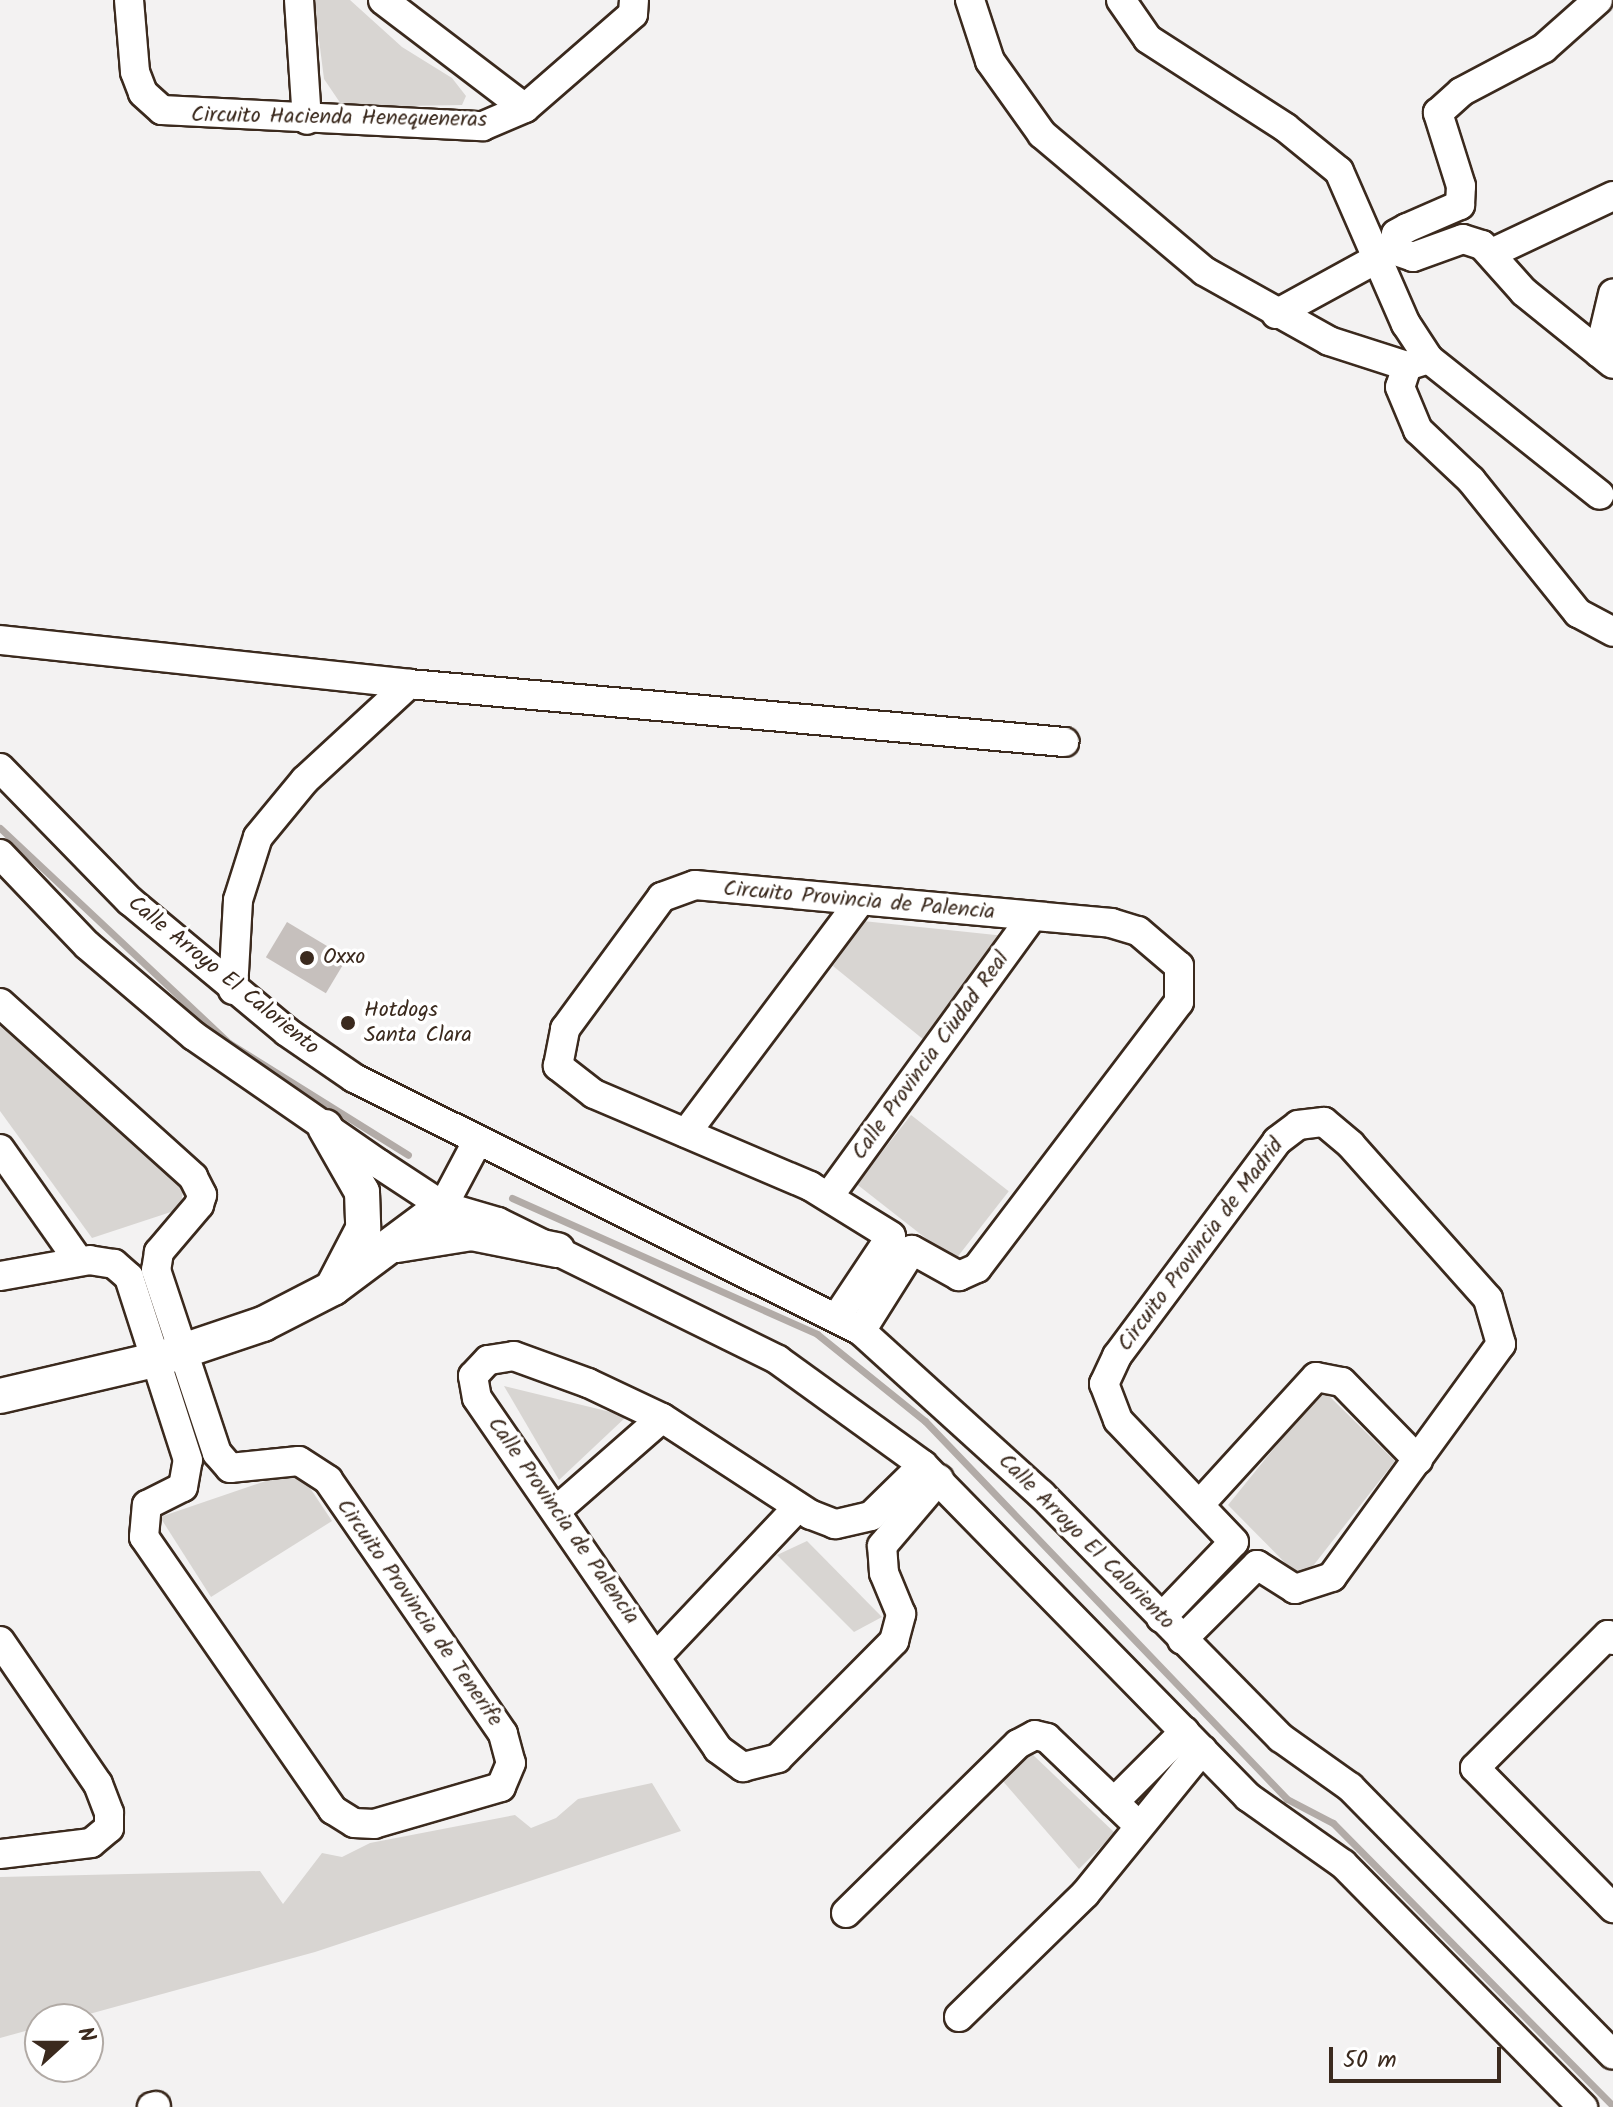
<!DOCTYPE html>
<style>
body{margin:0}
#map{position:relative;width:1613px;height:2107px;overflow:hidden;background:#f3f2f2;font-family:Kalam,sans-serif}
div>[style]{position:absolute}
.green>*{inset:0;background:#d8d5d2;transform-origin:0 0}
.stream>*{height:7px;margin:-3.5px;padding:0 3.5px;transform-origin:3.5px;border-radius:3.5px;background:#b2aba7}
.building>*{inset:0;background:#c6c0bd;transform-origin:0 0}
.roads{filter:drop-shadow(2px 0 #3b2a1e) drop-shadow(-2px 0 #3b2a1e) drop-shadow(0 2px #3b2a1e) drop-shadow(0 -2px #3b2a1e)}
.minor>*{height:28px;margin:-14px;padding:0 14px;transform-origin:14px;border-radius:14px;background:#fff}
.tertiary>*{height:34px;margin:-17px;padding:0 17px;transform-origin:17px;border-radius:17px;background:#fff}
.dots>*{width:22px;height:22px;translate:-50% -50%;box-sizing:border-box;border:4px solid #fff;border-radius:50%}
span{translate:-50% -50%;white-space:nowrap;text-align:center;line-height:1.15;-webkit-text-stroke:7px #fff;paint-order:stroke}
.street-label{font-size:22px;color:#3b2a1e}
.poi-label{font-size:22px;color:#3b2a1e}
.left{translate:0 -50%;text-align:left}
.north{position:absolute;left:24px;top:2003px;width:80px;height:80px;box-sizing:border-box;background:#fff;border:2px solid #b1aaa5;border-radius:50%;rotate:69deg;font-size:22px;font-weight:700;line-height:32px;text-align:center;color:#3b2a1e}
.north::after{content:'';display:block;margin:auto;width:28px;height:36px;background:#3b2a1e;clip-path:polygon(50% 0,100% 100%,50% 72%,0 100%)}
.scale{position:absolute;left:1329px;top:2047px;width:172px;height:36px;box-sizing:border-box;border:4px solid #3b2a1e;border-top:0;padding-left:10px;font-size:24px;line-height:28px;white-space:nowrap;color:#3b2a1e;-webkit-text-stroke:6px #fff;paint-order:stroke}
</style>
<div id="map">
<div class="green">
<i style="clip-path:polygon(314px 0,350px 0,402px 47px,452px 78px,466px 96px,462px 105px,343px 107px,324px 79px)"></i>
<i style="clip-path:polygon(863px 921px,1005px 936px,924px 1040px,833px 966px)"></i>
<i style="clip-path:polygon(0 1026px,184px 1186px,180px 1209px,92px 1238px,0 1111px)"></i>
<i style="left:911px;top:1115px;width:124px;height:88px;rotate:38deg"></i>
<i style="clip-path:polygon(504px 1386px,627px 1416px,559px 1480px)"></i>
<i style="clip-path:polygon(1322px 1389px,1395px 1461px,1302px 1580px,1228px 1505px)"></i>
<i style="clip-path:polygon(298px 1470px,332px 1521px,211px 1597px,160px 1517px)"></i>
<i style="clip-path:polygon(807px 1541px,882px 1617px,854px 1632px,777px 1555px)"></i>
<i style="clip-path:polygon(1030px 1752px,1115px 1833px,1079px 1869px,1001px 1779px)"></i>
<i style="clip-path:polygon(652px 1783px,681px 1831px,315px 1952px,71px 2019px,40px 2019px,40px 2027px,0 2038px,0 1877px,260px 1871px,283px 1904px,322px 1853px,342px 1857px,370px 1843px,515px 1815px,531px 1828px,556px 1818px,578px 1799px)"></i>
</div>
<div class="stream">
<i style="left:0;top:828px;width:314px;rotate:43.2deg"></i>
<i style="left:229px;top:1043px;width:211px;rotate:32deg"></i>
<i style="left:512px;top:1198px;width:334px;rotate:24deg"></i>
<i style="left:817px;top:1334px;width:139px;rotate:38.9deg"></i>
<i style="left:925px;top:1421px;width:523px;rotate:46.24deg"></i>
<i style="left:1287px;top:1799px;width:52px;rotate:27.6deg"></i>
<i style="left:1333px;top:1823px;width:398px;rotate:45.3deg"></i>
</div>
<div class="building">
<i style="left:287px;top:922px;width:70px;height:41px;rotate:31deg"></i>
</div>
<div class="roads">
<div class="minor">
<i style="left:129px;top:0;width:72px;rotate:85.2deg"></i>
<i style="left:135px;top:72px;width:22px;rotate:69deg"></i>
<i style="left:143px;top:93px;width:25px;rotate:42deg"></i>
<i style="left:162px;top:110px;width:321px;rotate:2.9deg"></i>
<i style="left:483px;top:126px;width:46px;rotate:-23.2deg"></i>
<i style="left:525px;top:108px;width:143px;rotate:-41deg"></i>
<i style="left:633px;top:14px;width:14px;rotate:-86deg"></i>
<i style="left:299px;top:0;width:120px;rotate:86.2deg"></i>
<i style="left:383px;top:0;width:178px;rotate:37.3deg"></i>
<i style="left:970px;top:0;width:64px;rotate:71.8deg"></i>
<i style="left:990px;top:61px;width:90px;rotate:54.5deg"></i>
<i style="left:1042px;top:134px;width:212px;rotate:40.2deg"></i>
<i style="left:1204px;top:271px;width:143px;rotate:29.2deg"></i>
<i style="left:1329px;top:341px;width:82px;rotate:17.8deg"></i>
<i style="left:1407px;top:366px;width:23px;rotate:-18deg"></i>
<i style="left:1121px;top:0;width:47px;rotate:55.3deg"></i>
<i style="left:1148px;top:39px;width:164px;rotate:32.8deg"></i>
<i style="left:1286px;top:128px;width:68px;rotate:39.1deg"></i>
<i style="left:1339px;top:171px;width:167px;rotate:66.4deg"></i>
<i style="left:1406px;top:324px;width:42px;rotate:56.7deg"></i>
<i style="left:1429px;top:359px;width:218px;rotate:38.5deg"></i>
<i style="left:1393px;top:250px;width:21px;rotate:19deg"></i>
<i style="left:1413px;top:257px;width:53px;rotate:-19.8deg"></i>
<i style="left:1463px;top:239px;width:20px;rotate:18deg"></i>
<i style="left:1482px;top:245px;width:63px;rotate:48.2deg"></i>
<i style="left:1524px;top:292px;width:114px;rotate:39deg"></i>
<i style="left:1492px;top:253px;width:134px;rotate:-25.2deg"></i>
<i style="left:1276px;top:314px;width:133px;rotate:-28.7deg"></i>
<i style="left:1393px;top:250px;width:16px;rotate:-79deg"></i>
<i style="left:1396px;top:234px;width:13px;rotate:-29deg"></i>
<i style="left:1407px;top:228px;width:58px;rotate:-23.5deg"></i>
<i style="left:1460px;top:205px;width:19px;rotate:-87deg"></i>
<i style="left:1461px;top:186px;width:77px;rotate:-107.5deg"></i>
<i style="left:1438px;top:113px;width:31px;rotate:-42deg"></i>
<i style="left:1461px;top:92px;width:94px;rotate:-27.9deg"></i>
<i style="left:1544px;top:48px;width:72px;rotate:-41.6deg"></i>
<i style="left:1599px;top:353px;width:61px;rotate:-76.7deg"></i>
<i style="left:1407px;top:366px;width:22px;rotate:108deg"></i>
<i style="left:1400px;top:387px;width:47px;rotate:67.3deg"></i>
<i style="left:1418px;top:430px;width:73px;rotate:43.3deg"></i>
<i style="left:1471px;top:480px;width:171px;rotate:51.2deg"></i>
<i style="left:1578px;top:613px;width:40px;rotate:28deg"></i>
<i style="left:0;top:640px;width:411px;rotate:6.1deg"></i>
<i style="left:409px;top:684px;width:658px;rotate:5.06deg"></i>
<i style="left:0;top:768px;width:186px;rotate:45.7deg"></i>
<i style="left:130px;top:901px;width:204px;rotate:39.8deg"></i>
<i style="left:287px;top:1032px;width:81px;rotate:34.5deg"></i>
<i style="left:354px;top:1078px;width:567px;rotate:26.52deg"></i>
<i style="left:861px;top:1331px;width:243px;rotate:42.2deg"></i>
<i style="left:1041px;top:1494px;width:342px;rotate:45.5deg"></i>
<i style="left:1281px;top:1738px;width:85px;rotate:35.4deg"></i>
<i style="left:1350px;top:1787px;width:375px;rotate:45.5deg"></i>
<i style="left:0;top:854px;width:126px;rotate:46.3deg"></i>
<i style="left:87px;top:945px;width:140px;rotate:40.4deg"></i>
<i style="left:194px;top:1036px;width:225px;rotate:34.7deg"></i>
<i style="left:379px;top:1164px;width:77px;rotate:33.3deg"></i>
<i style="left:443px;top:1206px;width:57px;rotate:16.2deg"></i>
<i style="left:498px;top:1222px;width:312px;rotate:26.2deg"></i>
<i style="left:778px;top:1360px;width:179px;rotate:35.9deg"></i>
<i style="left:923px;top:1465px;width:465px;rotate:45.6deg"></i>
<i style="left:1248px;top:1797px;width:116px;rotate:35.2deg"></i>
<i style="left:1343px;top:1864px;width:342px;rotate:45.4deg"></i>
<i style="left:233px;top:990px;width:90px;rotate:-86.8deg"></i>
<i style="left:238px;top:900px;width:66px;rotate:-72.4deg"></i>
<i style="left:258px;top:837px;width:74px;rotate:-50.5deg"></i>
<i style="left:305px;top:780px;width:142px;rotate:-42.7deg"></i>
<i style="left:0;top:1003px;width:260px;rotate:42deg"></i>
<i style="left:193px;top:1177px;width:20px;rotate:63deg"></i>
<i style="left:202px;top:1195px;width:10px;rotate:107deg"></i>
<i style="left:199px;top:1205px;width:62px;rotate:130.4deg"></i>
<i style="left:159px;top:1252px;width:18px;rotate:99deg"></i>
<i style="left:156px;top:1270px;width:193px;rotate:71.6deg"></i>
<i style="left:217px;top:1453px;width:20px;rotate:49deg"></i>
<i style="left:230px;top:1468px;width:69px;rotate:-5.8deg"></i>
<i style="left:299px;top:1461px;width:35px;rotate:33deg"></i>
<i style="left:328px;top:1480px;width:308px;rotate:55.4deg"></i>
<i style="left:503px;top:1734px;width:30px;rotate:75deg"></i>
<i style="left:511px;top:1763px;width:26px;rotate:113deg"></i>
<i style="left:501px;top:1787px;width:132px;rotate:163.8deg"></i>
<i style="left:374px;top:1824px;width:20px;rotate:-177deg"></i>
<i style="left:354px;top:1823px;width:25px;rotate:-148deg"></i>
<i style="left:333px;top:1810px;width:332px;rotate:-124.7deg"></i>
<i style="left:144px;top:1537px;width:32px;rotate:-85deg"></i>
<i style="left:147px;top:1505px;width:40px;rotate:-26.6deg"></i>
<i style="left:183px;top:1487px;width:27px;rotate:-80deg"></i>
<i style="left:188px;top:1460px;width:192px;rotate:-107.9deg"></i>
<i style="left:129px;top:1277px;width:20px;rotate:-139deg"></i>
<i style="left:114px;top:1264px;width:24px;rotate:-171deg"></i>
<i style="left:90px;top:1260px;width:91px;rotate:169.9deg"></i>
<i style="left:686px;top:1133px;width:288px;rotate:-53.1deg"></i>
<i style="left:0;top:1149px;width:136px;rotate:54.9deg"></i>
<i style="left:829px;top:1196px;width:345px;rotate:-54deg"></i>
<i style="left:443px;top:1206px;width:70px;rotate:-62deg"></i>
<i style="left:837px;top:1317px;width:97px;rotate:-56.3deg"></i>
<i style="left:891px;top:1236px;width:95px;rotate:-148.3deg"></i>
<i style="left:810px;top:1186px;width:235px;rotate:-156.9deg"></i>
<i style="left:594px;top:1094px;width:46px;rotate:-142.1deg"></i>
<i style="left:558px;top:1066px;width:38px;rotate:-79deg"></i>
<i style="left:565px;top:1029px;width:164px;rotate:-53.7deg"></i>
<i style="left:662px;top:897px;width:35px;rotate:-20deg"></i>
<i style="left:695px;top:885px;width:418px;rotate:5.2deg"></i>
<i style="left:1111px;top:923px;width:28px;rotate:17deg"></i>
<i style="left:1138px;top:931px;width:54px;rotate:40.5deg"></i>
<i style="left:1179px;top:966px;width:36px;rotate:90deg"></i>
<i style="left:1179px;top:1002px;width:334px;rotate:127.2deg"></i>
<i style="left:977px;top:1268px;width:20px;rotate:156deg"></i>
<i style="left:959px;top:1276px;width:54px;rotate:-151deg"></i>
<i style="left:912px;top:1250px;width:96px;rotate:122.2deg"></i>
<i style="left:923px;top:1465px;width:73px;rotate:135.6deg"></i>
<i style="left:871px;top:1516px;width:37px;rotate:167deg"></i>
<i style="left:835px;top:1524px;width:26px;rotate:-159deg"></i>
<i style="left:811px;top:1515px;width:178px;rotate:-146.9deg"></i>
<i style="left:662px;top:1418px;width:82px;rotate:-154.7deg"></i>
<i style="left:588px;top:1383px;width:79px;rotate:-160deg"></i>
<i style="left:514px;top:1356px;width:26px;rotate:171deg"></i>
<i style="left:488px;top:1360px;width:22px;rotate:133deg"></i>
<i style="left:473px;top:1376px;width:22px;rotate:80deg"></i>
<i style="left:477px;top:1398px;width:426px;rotate:55.5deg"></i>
<i style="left:718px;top:1749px;width:31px;rotate:36deg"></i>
<i style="left:743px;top:1767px;width:36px;rotate:-14deg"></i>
<i style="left:778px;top:1758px;width:165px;rotate:-45.2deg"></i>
<i style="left:894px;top:1641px;width:28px;rotate:-75deg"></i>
<i style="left:901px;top:1614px;width:44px;rotate:-112.5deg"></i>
<i style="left:884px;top:1573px;width:27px;rotate:-94deg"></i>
<i style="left:882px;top:1546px;width:88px;rotate:-49.6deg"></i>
<i style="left:1200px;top:1504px;width:172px;rotate:-47.6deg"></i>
<i style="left:1316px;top:1377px;width:26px;rotate:11deg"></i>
<i style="left:1342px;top:1382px;width:109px;rotate:45.7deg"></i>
<i style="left:558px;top:1509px;width:138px;rotate:-41.2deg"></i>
<i style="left:1161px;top:1618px;width:105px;rotate:-46.2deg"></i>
<i style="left:1234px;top:1542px;width:168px;rotate:-133.6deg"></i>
<i style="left:1118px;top:1420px;width:39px;rotate:-111deg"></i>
<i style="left:1104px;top:1384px;width:31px;rotate:-65deg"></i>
<i style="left:1117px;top:1356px;width:268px;rotate:-53.3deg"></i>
<i style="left:1277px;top:1141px;width:26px;rotate:-37deg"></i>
<i style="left:1298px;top:1125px;width:26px;rotate:-7deg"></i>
<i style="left:1324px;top:1122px;width:35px;rotate:40deg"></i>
<i style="left:1351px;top:1145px;width:206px;rotate:48.3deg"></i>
<i style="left:1488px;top:1299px;width:47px;rotate:73.9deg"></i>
<i style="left:1501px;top:1344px;width:288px;rotate:126deg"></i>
<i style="left:1332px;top:1577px;width:39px;rotate:162deg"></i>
<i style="left:1295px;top:1589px;width:45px;rotate:-147.7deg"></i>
<i style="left:1257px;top:1565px;width:106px;rotate:135deg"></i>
<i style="left:1613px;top:1640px;width:7px;rotate:-135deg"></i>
<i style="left:1608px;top:1635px;width:188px;rotate:135deg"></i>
<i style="left:1475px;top:1768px;width:197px;rotate:45.4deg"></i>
<i style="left:0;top:1641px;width:173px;rotate:55.6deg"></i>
<i style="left:98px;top:1784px;width:31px;rotate:69deg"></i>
<i style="left:109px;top:1813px;width:15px;rotate:90deg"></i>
<i style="left:109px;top:1828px;width:23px;rotate:140deg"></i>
<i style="left:91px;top:1843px;width:92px;rotate:173.1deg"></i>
<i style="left:657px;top:1656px;width:205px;rotate:-46.6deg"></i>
<i style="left:1114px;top:1802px;width:100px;rotate:-45deg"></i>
<i style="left:846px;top:1913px;width:241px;rotate:-44.5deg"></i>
<i style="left:1018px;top:1744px;width:19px;rotate:-28deg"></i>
<i style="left:1035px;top:1735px;width:12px;rotate:14deg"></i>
<i style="left:1047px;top:1738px;width:124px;rotate:43.7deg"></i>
<i style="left:959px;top:2017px;width:176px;rotate:-44.3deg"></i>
<i style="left:1085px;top:1894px;width:186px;rotate:-50.9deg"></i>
<i style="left:152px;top:2107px;width:4px;rotate:-14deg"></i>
</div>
<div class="tertiary">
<i style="left:325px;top:1127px;width:75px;rotate:60.4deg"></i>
<i style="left:362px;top:1192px;width:37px;rotate:88deg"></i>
<i style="left:363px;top:1229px;width:63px;rotate:117.4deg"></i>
<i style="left:397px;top:1245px;width:76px;rotate:-9.1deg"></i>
<i style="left:472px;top:1233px;width:87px;rotate:11.3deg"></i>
<i style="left:0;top:1396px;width:163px;rotate:-13.1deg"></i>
<i style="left:159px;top:1359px;width:110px;rotate:-18.6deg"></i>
<i style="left:263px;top:1324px;width:79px;rotate:-27.2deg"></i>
<i style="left:333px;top:1288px;width:137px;rotate:-36.7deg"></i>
</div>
</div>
<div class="dots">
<i style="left:307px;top:958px;background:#3b2a1e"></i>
<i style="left:348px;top:1023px;background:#3b2a1e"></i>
</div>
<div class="street-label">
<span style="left:339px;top:118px;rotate:1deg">Circuito Hacienda Henequeneras</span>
<span style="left:859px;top:901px;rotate:5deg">Circuito Provincia de Palencia</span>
<span style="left:223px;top:976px;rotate:39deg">Calle Arroyo El Caloriento</span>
<span style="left:931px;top:1056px;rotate:-54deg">Calle Provincia Ciudad Real</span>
<span style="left:1201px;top:1245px;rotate:-53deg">Circuito Provincia de Madrid</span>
<span style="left:563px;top:1521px;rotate:55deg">Calle Provincia de Palencia</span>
<span style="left:1086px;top:1542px;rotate:45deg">Calle Arroyo El Caloriento</span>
<span style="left:419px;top:1613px;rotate:55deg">Circuito Provincia de Tenerife</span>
</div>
<div class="poi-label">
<span class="left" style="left:323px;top:958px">Oxxo</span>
<span class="left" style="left:364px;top:1023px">Hotdogs<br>Santa Clara</span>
</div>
<div class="north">N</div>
<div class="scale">50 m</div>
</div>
